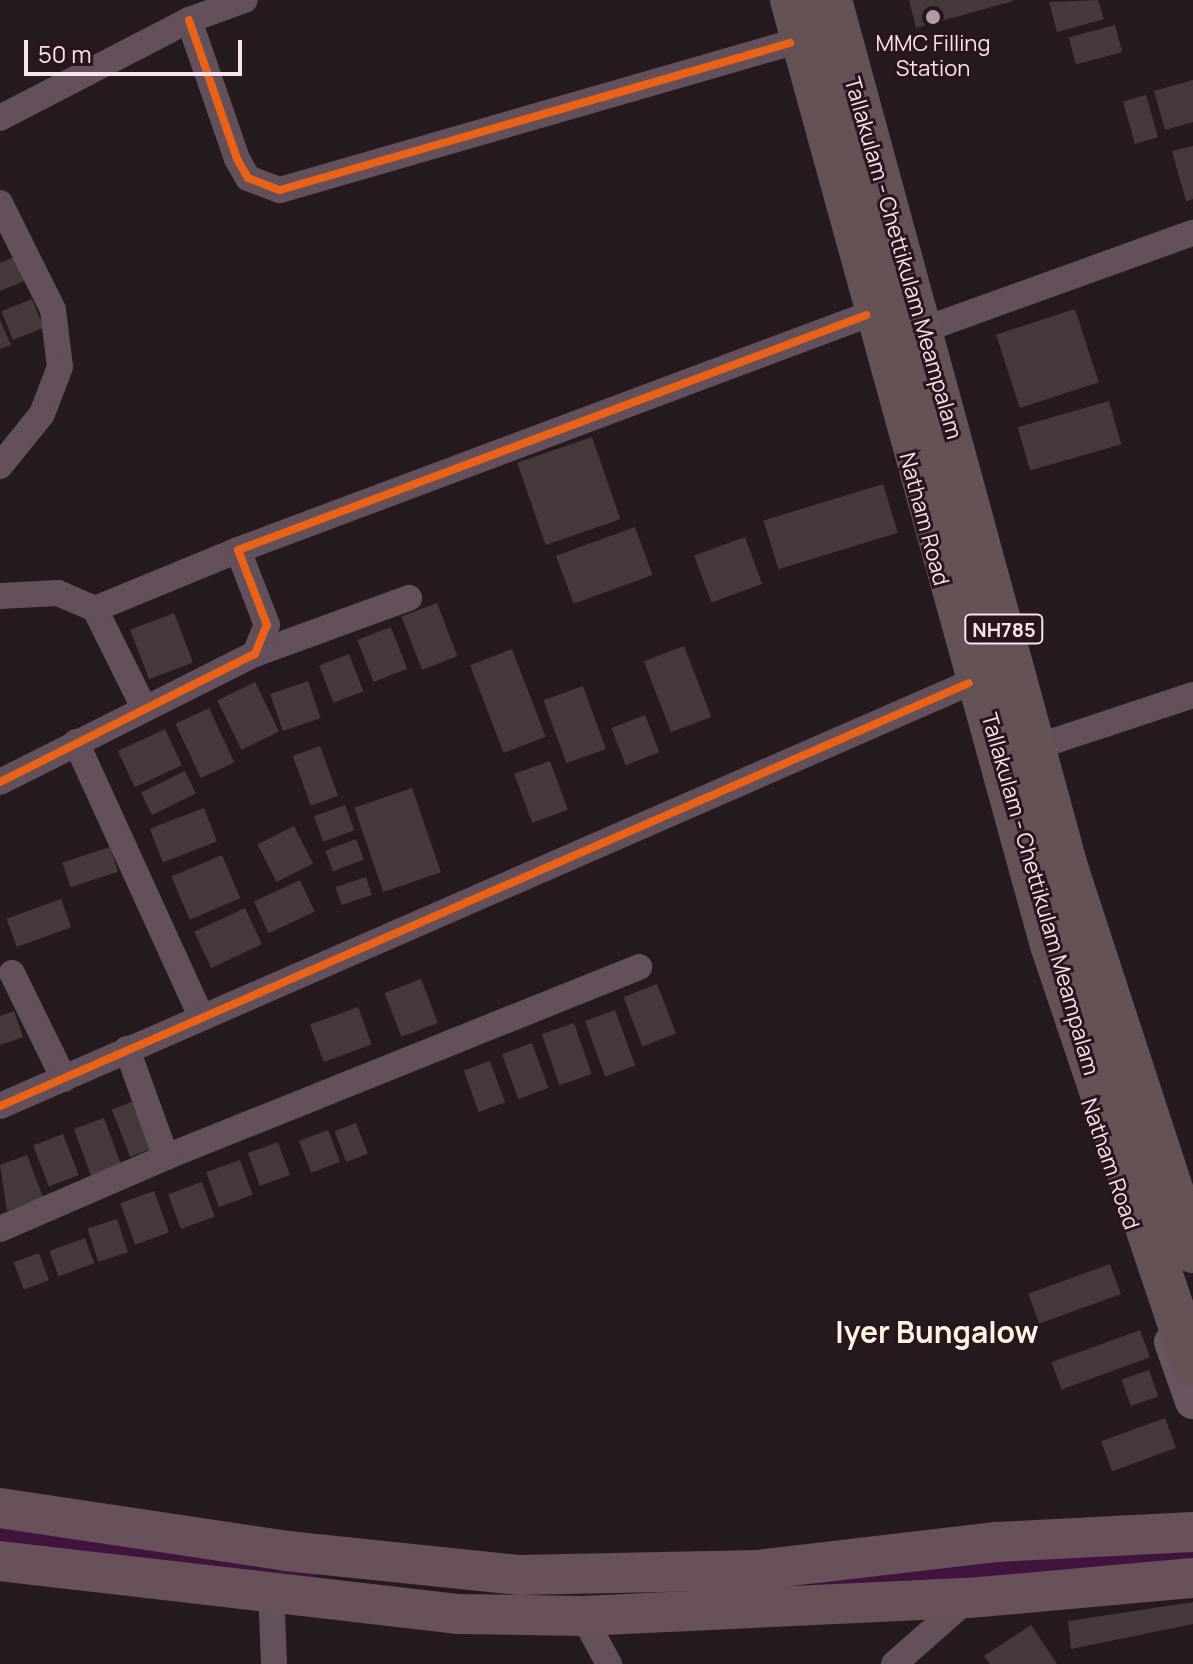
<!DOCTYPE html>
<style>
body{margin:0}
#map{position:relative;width:1193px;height:1664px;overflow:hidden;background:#241a1f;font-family:Manrope,sans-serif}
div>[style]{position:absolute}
.canal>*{height:30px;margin:-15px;padding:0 15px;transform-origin:15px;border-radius:15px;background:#411440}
.building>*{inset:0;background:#45393e;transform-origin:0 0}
.minor>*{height:26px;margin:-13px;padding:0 13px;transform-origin:13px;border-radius:13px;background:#64505b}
.secondary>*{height:36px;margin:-18px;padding:0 18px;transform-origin:18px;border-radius:18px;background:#695560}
.primary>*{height:40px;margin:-20px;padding:0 20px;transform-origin:20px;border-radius:20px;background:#685158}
.trunk>*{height:42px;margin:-21px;padding:0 21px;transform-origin:21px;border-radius:21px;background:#645254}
.cycleway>*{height:8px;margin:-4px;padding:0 4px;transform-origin:4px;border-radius:4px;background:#ea6118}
.dots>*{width:22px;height:22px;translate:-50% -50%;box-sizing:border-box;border:4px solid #29151e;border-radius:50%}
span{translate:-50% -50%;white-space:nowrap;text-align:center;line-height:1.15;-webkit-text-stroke:6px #29151e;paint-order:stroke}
.shield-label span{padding:2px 6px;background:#29151e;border:2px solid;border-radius:6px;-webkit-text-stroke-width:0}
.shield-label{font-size:20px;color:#fbe2ee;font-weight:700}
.poi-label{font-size:22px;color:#fbe2ee}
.street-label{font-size:22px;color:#fbe2ee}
.district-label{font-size:30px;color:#fbf5e3;font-weight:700}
.scale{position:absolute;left:24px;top:40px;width:218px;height:36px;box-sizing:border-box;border:4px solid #fbe2ee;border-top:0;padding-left:10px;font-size:24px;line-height:28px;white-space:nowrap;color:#fbe2ee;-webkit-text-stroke:6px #29151e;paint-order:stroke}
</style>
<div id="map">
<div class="canal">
<i style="left:0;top:1531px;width:305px;rotate:8.7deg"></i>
<i style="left:829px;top:1586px;width:365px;rotate:-4.9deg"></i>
</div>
<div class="building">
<i style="clip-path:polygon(909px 0,1013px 0,1013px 1px,916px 28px)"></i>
<i style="clip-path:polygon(1098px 0,1104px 19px,1057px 32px,1049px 2px)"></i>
<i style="left:1115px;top:25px;width:28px;height:48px;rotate:75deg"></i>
<i style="clip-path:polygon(1193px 80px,1193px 122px,1165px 130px,1154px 91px)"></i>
<i style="left:1146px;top:95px;width:44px;height:24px;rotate:74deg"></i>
<i style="clip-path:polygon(1193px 146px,1193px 199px,1186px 201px,1172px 151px)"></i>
<i style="clip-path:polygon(19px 255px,29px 279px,0 291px,0 263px)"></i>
<i style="left:32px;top:299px;width:31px;height:33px;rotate:68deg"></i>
<i style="left:1075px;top:309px;width:77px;height:83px;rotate:72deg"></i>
<i style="clip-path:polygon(0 320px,11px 345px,0 349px)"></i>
<i style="left:1109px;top:401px;width:45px;height:95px;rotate:74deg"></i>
<i style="left:592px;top:437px;width:87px;height:79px;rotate:71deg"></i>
<i style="left:883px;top:484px;width:51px;height:125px;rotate:73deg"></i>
<i style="left:635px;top:527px;width:51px;height:84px;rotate:70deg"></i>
<i style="left:745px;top:537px;width:50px;height:54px;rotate:70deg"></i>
<i style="left:437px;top:603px;width:57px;height:38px;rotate:69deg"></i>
<i style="left:174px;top:613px;width:53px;height:47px;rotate:69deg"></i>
<i style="left:391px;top:627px;width:45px;height:36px;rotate:69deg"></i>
<i style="left:684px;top:646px;width:76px;height:43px;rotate:69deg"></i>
<i style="left:512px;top:649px;width:94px;height:45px;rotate:69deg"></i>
<i style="left:349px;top:654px;width:40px;height:32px;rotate:69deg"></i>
<i style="left:308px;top:681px;width:39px;height:40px;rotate:71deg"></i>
<i style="left:255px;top:682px;width:55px;height:42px;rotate:64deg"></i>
<i style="left:583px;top:686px;width:67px;height:42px;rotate:70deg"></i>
<i style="left:209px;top:708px;width:60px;height:37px;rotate:65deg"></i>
<i style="left:645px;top:715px;width:40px;height:36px;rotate:69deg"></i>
<i style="left:165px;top:729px;width:40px;height:52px;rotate:65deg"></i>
<i style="left:320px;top:746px;width:53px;height:29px;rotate:70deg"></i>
<i style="left:550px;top:761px;width:52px;height:38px;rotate:70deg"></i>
<i style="left:185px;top:771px;width:25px;height:49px;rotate:64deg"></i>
<i style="left:412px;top:788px;width:89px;height:61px;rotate:71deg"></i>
<i style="left:345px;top:805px;width:27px;height:33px;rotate:70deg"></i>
<i style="left:204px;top:808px;width:36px;height:58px;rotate:69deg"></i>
<i style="left:294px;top:826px;width:42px;height:41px;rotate:63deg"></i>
<i style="left:356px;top:839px;width:22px;height:33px;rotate:69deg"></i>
<i style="left:110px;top:847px;width:26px;height:50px;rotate:72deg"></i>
<i style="left:222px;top:855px;width:47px;height:55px;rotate:67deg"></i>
<i style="left:366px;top:877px;width:19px;height:32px;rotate:72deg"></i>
<i style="left:300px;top:880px;width:35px;height:51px;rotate:65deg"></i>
<i style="left:61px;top:899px;width:30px;height:58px;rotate:70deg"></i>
<i style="left:245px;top:908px;width:40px;height:56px;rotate:65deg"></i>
<i style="left:421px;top:979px;width:47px;height:39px;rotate:69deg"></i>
<i style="left:657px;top:984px;width:53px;height:36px;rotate:69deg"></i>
<i style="left:358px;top:1007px;width:40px;height:51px;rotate:70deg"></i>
<i style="left:615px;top:1010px;width:59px;height:32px;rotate:70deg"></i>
<i style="clip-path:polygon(14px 1011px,23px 1037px,0 1045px,0 1016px)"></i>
<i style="left:574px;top:1023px;width:54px;height:34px;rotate:71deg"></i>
<i style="left:532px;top:1043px;width:48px;height:32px;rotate:70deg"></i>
<i style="left:490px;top:1061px;width:44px;height:28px;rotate:70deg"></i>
<i style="left:139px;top:1099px;width:51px;height:29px;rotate:69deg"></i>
<i style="left:104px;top:1118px;width:54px;height:32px;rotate:70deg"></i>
<i style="left:356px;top:1123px;width:33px;height:23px;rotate:69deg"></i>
<i style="left:328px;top:1130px;width:34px;height:31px;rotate:69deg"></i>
<i style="left:63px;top:1134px;width:44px;height:32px;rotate:69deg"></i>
<i style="left:278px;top:1142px;width:35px;height:32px;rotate:70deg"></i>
<i style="clip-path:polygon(27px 1155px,43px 1197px,7px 1211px,0 1165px)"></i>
<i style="left:240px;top:1160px;width:37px;height:36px;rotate:70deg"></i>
<i style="left:202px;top:1182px;width:37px;height:36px;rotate:70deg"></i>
<i style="left:154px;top:1191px;width:44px;height:36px;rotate:70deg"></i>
<i style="left:117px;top:1219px;width:35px;height:31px;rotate:72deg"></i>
<i style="left:85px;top:1238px;width:27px;height:38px;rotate:70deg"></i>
<i style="left:39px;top:1253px;width:29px;height:27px;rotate:70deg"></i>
<i style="left:1110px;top:1264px;width:32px;height:87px;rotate:70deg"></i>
<i style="left:1140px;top:1330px;width:29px;height:94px;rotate:70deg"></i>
<i style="left:1149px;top:1370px;width:28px;height:29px;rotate:71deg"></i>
<i style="left:1165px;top:1418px;width:32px;height:68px;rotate:70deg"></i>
<i style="clip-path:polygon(1193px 1602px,1193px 1624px,1071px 1649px,1068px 1621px)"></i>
<i style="clip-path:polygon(1031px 1625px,1057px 1664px,990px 1664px,984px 1656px)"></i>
</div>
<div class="minor">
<i style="left:189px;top:20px;width:147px;rotate:70.9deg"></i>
<i style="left:237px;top:159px;width:22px;rotate:60deg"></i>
<i style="left:248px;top:178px;width:34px;rotate:21deg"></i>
<i style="left:280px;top:190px;width:531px;rotate:-16.08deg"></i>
<i style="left:0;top:118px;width:213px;rotate:-27.4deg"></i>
<i style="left:189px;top:20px;width:59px;rotate:-19.7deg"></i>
<i style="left:0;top:203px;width:119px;rotate:63.6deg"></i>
<i style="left:53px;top:310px;width:57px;rotate:83deg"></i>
<i style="left:60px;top:367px;width:50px;rotate:111deg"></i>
<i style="left:42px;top:414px;width:67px;rotate:128.9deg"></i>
<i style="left:934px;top:326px;width:275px;rotate:-19.8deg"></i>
<i style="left:0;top:596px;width:58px;rotate:-3deg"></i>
<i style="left:58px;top:593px;width:40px;rotate:23.4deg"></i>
<i style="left:95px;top:609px;width:110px;rotate:63.7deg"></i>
<i style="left:95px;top:609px;width:155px;rotate:-22.4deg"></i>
<i style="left:255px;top:654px;width:164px;rotate:-20deg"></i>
<i style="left:76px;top:742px;width:301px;rotate:65.5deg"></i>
<i style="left:1048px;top:743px;width:153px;rotate:-18.3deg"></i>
<i style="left:0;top:782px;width:285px;rotate:-26.7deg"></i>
<i style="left:255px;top:654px;width:31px;rotate:-68deg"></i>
<i style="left:267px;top:625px;width:80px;rotate:-111.1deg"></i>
<i style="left:238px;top:550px;width:671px;rotate:-20.49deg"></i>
<i style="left:12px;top:973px;width:118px;rotate:63.9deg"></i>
<i style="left:0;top:1106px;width:1057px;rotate:-23.58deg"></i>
<i style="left:166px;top:1157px;width:510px;rotate:-21.88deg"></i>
<i style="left:0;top:1229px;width:181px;rotate:-23.4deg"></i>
<i style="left:166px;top:1157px;width:115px;rotate:-109.9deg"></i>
<i style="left:271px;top:1589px;width:75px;rotate:87.7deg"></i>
<i style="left:583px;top:1616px;width:55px;rotate:61.6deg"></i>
<i style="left:894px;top:1664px;width:100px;rotate:-41.3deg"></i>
</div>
<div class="secondary">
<i style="left:1172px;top:1342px;width:63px;rotate:70.4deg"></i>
</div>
<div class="primary">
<i style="left:0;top:1508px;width:290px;rotate:8.5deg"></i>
<i style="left:287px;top:1551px;width:234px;rotate:5.9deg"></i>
<i style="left:520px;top:1575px;width:237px;rotate:-1.2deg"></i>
<i style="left:757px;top:1570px;width:242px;rotate:-6.7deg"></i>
<i style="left:997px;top:1542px;width:196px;rotate:-2.9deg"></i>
<i style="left:0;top:1561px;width:460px;rotate:6.6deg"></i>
<i style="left:457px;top:1614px;width:126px;rotate:0.9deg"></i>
<i style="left:583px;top:1616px;width:386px;rotate:-2.7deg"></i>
<i style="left:969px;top:1598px;width:225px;rotate:-5.1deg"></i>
</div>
<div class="trunk">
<i style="left:791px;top:0;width:980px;rotate:74.62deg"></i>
<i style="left:1051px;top:945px;width:444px;rotate:71.4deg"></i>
<i style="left:831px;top:0;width:899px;rotate:74.77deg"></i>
<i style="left:1067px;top:867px;width:405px;rotate:71.9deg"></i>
</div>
<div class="cycleway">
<i style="left:189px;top:20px;width:147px;rotate:70.9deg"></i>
<i style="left:237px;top:159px;width:22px;rotate:60deg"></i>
<i style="left:248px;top:178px;width:34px;rotate:21deg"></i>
<i style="left:280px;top:190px;width:531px;rotate:-16.08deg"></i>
<i style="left:0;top:782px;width:285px;rotate:-26.7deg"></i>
<i style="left:255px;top:654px;width:31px;rotate:-68deg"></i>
<i style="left:267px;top:625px;width:80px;rotate:-111.1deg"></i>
<i style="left:238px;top:550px;width:671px;rotate:-20.49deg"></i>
<i style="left:0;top:1106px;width:1057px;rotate:-23.58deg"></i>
</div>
<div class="dots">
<i style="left:933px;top:17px;background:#b09ca6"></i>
</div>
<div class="shield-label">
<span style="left:1004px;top:629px">NH785</span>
</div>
<div class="poi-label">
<span style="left:933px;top:56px">MMC Filling<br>Station</span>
</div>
<div class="street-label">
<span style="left:903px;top:258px;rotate:74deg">Tallakulam - Chettikulam Meampalam</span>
<span style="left:924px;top:519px;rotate:75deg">Natham Road</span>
<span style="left:1040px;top:894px;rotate:74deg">Tallakulam - Chettikulam Meampalam</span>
<span style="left:1110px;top:1164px;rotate:71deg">Natham Road</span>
</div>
<div class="district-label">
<span style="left:937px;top:1332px">Iyer Bungalow</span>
</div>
<div class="scale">50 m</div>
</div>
